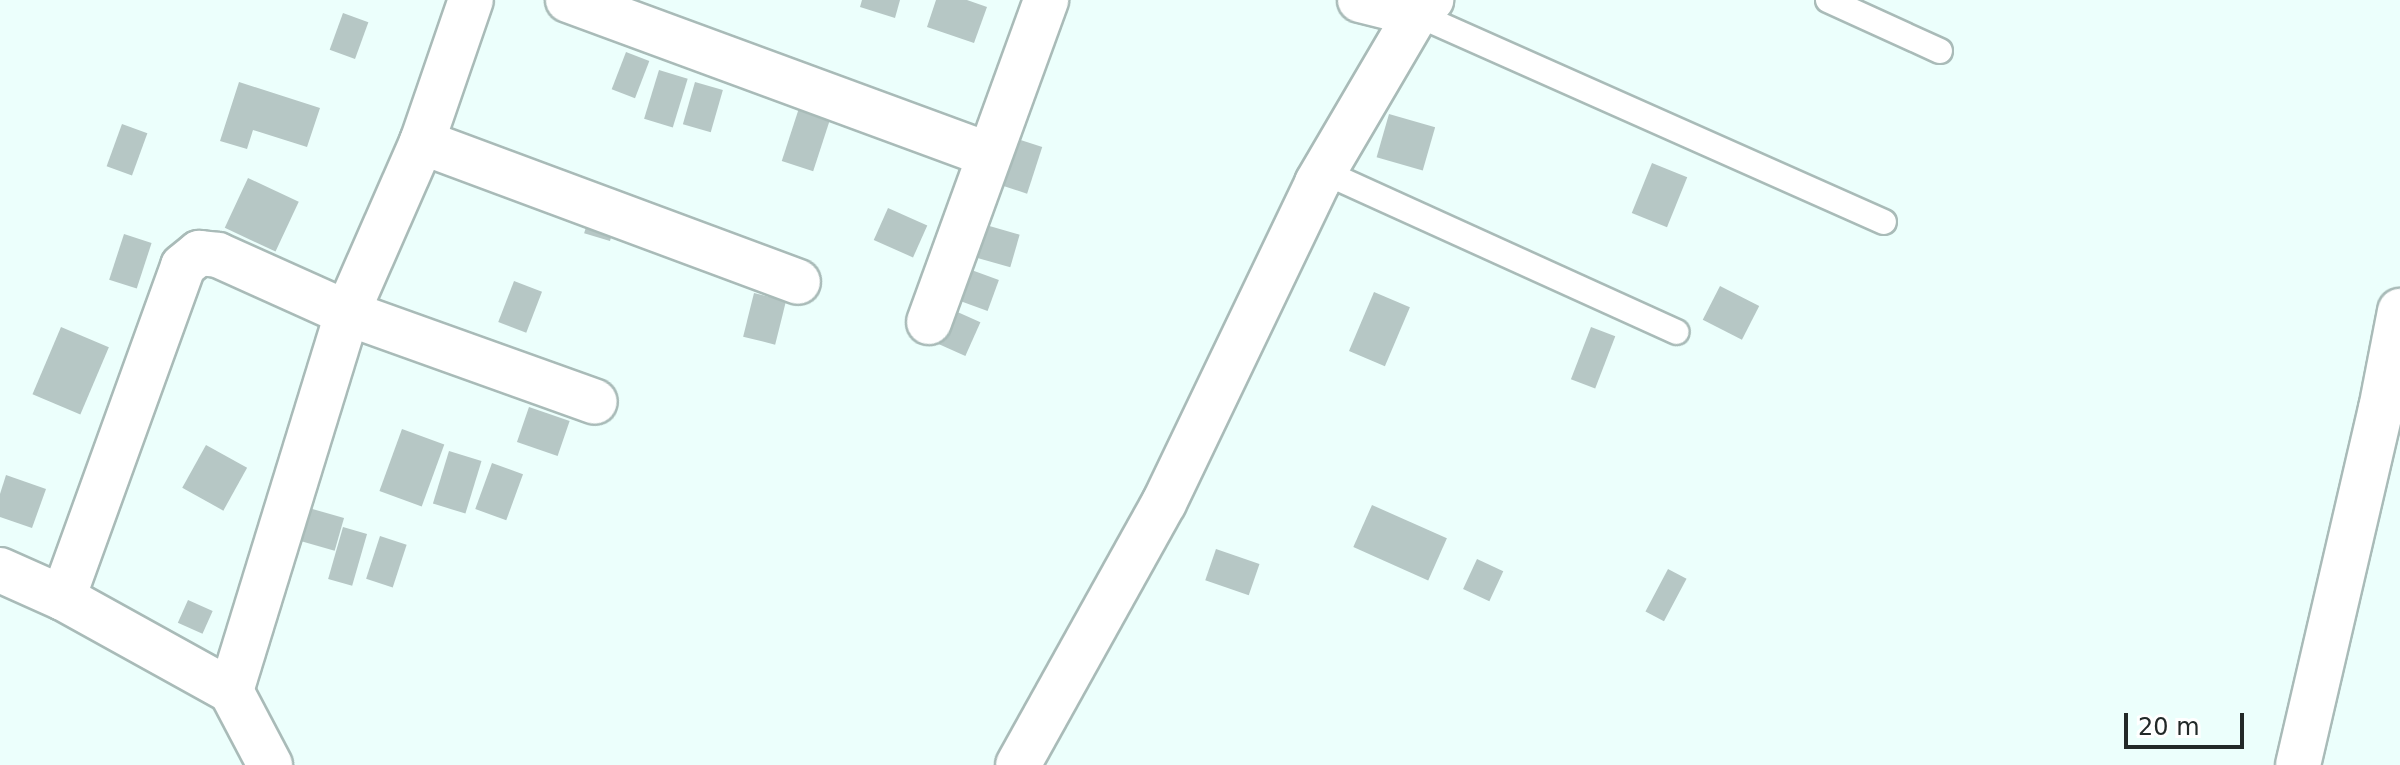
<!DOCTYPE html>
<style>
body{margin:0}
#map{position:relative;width:2400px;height:765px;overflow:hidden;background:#ecfffc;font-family:"DejaVu Sans",sans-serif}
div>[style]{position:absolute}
.building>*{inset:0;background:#b6c7c5;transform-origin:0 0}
.roads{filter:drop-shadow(2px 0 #a9bbb8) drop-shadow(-2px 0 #a9bbb8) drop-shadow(0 2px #a9bbb8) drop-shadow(0 -2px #a9bbb8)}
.lane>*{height:24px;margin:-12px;padding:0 12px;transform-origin:12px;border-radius:12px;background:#fff}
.street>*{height:44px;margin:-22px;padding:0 22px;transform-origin:22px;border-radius:22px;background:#fff}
span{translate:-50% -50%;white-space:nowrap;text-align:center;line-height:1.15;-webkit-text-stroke:6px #fff;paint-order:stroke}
.scale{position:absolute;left:2124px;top:713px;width:120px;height:36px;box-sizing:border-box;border:4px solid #222928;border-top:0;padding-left:10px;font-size:24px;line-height:28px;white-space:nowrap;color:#222928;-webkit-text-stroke:6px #fff;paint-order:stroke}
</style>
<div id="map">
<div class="building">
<i style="clip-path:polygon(862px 0,900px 0,895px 18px,860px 7px)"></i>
<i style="clip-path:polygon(936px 0,967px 0,987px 7px,974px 43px,927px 27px)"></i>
<i style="left:343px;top:13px;width:27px;height:39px;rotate:20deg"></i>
<i style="left:626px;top:52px;width:25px;height:40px;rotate:21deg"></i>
<i style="left:659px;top:70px;width:30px;height:51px;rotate:17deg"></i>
<i style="clip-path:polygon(239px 82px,320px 108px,307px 147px,253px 130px,247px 149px,220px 141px)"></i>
<i style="left:695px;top:82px;width:29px;height:44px;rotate:16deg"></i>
<i style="left:800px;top:105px;width:33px;height:59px;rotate:18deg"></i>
<i style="left:1389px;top:114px;width:48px;height:45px;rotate:16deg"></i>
<i style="left:122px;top:124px;width:27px;height:45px;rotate:20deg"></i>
<i style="left:1008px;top:136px;width:36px;height:49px;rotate:18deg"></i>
<i style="left:1652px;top:163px;width:38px;height:54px;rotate:22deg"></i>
<i style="left:248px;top:178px;width:56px;height:55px;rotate:25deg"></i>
<i style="left:888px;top:208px;width:43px;height:35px;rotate:24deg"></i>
<i style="left:590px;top:214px;width:27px;height:20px;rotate:17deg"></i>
<i style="left:986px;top:225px;width:35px;height:34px;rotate:16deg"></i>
<i style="left:124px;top:234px;width:29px;height:48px;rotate:18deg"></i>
<i style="left:966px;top:268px;width:35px;height:33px;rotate:20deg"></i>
<i style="left:514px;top:281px;width:30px;height:44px;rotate:21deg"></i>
<i style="left:1720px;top:286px;width:44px;height:38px;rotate:27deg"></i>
<i style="left:1374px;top:292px;width:39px;height:64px;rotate:23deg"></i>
<i style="left:754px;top:293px;width:33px;height:45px;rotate:14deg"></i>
<i style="left:953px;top:310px;width:30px;height:37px;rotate:24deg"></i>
<i style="left:61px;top:327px;width:52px;height:73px;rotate:23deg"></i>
<i style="left:1591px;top:327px;width:26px;height:56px;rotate:21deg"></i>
<i style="left:529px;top:407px;width:43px;height:37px;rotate:19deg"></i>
<i style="left:402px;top:429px;width:45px;height:66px;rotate:20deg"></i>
<i style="left:206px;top:445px;width:47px;height:49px;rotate:29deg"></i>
<i style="left:449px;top:451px;width:34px;height:55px;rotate:17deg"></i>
<i style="left:492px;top:463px;width:33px;height:49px;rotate:20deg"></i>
<i style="clip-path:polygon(6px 475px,46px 489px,32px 528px,0 517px,0 494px)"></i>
<i style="left:295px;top:504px;width:51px;height:34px;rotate:16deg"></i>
<i style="left:1372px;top:505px;width:82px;height:46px;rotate:24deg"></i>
<i style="left:343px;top:527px;width:25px;height:54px;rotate:16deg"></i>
<i style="left:380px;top:536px;width:28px;height:45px;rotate:18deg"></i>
<i style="left:1216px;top:549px;width:46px;height:33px;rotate:19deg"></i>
<i style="left:1477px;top:559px;width:29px;height:33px;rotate:25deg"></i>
<i style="left:1668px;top:569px;width:21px;height:48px;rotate:28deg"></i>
<i style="left:188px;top:600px;width:27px;height:25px;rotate:24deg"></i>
</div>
<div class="roads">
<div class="lane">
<i style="left:1828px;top:0;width:123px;rotate:24.5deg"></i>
<i style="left:1416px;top:14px;width:512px;rotate:23.96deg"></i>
<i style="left:1324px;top:172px;width:387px;rotate:24.4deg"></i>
</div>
<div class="street">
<i style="left:568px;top:0;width:446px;rotate:20.2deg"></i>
<i style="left:1360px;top:0;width:58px;rotate:14deg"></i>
<i style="left:422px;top:142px;width:401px;rotate:20.4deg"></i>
<i style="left:929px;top:322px;width:343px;rotate:-70deg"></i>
<i style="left:0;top:570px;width:69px;rotate:24deg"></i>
<i style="left:63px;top:598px;width:192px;rotate:29deg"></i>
<i style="left:231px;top:691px;width:84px;rotate:62.2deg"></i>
<i style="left:63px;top:598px;width:353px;rotate:-70.1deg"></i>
<i style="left:183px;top:266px;width:21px;rotate:-39deg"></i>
<i style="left:199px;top:253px;width:19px;rotate:6deg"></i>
<i style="left:218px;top:255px;width:141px;rotate:24.2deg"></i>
<i style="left:347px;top:313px;width:263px;rotate:19.7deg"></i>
<i style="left:231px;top:691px;width:395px;rotate:-72.9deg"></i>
<i style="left:347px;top:313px;width:187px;rotate:-66.3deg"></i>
<i style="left:422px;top:142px;width:150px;rotate:-71deg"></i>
<i style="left:1018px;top:765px;width:300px;rotate:-60.9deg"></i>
<i style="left:1164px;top:503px;width:355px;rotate:-64.4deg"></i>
<i style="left:1317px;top:183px;width:196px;rotate:-59.6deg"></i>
<i style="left:1416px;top:14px;width:21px;rotate:-43deg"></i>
<i style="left:2298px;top:765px;width:366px;rotate:-76.9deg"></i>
<i style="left:2381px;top:409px;width:100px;rotate:-79deg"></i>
</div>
</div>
<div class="scale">20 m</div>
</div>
